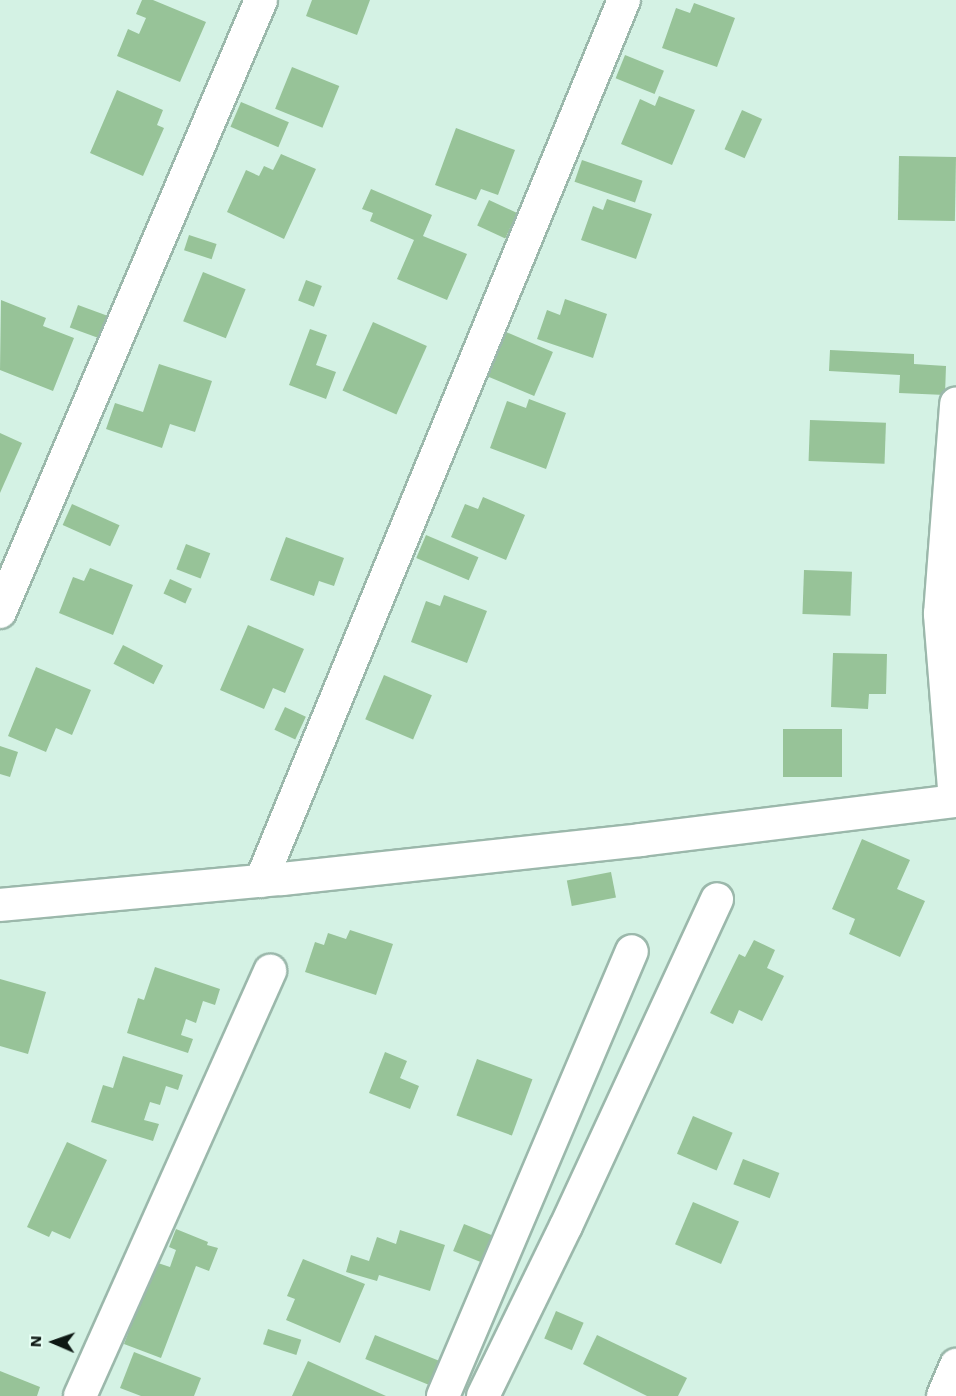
<!DOCTYPE html>
<style>
body{margin:0}
#map{position:relative;width:956px;height:1396px;overflow:hidden;background:#d4f2e4;font-family:"Work Sans",sans-serif}
div>[style]{position:absolute}
.building>*{inset:0;background:#97c398;transform-origin:0 0}
.roads{filter:drop-shadow(2px 0 #9bb8ab) drop-shadow(-2px 0 #9bb8ab) drop-shadow(0 2px #9bb8ab) drop-shadow(0 -2px #9bb8ab)}
.street>*{height:32px;margin:-16px;padding:0 16px;transform-origin:16px;border-radius:16px;background:#fff}
span{translate:-50% -50%;white-space:nowrap;text-align:center;line-height:1.15;-webkit-text-stroke:4.5px #e5fef3;paint-order:stroke}
.north{position:absolute;left:24px;top:1312px;width:60px;height:60px;-webkit-text-stroke:4px #e5fef3;paint-order:stroke;rotate:272deg;font-size:16px;font-weight:700;line-height:24px;text-align:center;color:#0d1813}
.north::after{content:'';display:block;margin:auto;width:21px;height:27px;background:#0d1813;clip-path:polygon(50% 0,100% 100%,50% 72%,0 100%)}
</style>
<div id="map">
<div class="building">
<i style="clip-path:polygon(142px 0,153px 0,206px 22px,180px 82px,117px 56px,128px 29px,139px 34px,146px 18px,136px 14px)"></i>
<i style="clip-path:polygon(312px 0,370px 0,357px 35px,306px 16px)"></i>
<i style="clip-path:polygon(694px 3px,735px 18px,717px 67px,662px 48px,676px 8px,690px 13px)"></i>
<i style="left:625px;top:55px;width:42px;height:25px;rotate:22deg"></i>
<i style="left:292px;top:67px;width:51px;height:45px;rotate:22deg"></i>
<i style="clip-path:polygon(117px 90px,163px 110px,157px 125px,164px 128px,143px 176px,90px 153px)"></i>
<i style="clip-path:polygon(659px 96px,695px 110px,672px 165px,621px 144px,640px 99px,655px 106px)"></i>
<i style="left:241px;top:102px;width:52px;height:27px;rotate:23deg"></i>
<i style="left:742px;top:110px;width:22px;height:43px;rotate:24deg"></i>
<i style="clip-path:polygon(456px 128px,515px 150px,498px 195px,481px 189px,476px 200px,435px 185px)"></i>
<i style="clip-path:polygon(281px 154px,316px 169px,284px 239px,227px 212px,246px 170px,259px 176px,264px 166px,273px 170px)"></i>
<i style="left:899px;top:156px;width:57px;height:64px;rotate:1deg"></i>
<i style="left:582px;top:160px;width:64px;height:23px;rotate:19deg"></i>
<i style="clip-path:polygon(371px 189px,432px 215px,423px 236px,467px 254px,447px 300px,397px 279px,414px 240px,370px 221px,373px 213px,362px 209px)"></i>
<i style="clip-path:polygon(607px 199px,652px 214px,636px 259px,581px 240px,593px 206px,603px 210px)"></i>
<i style="left:489px;top:200px;width:31px;height:28px;rotate:25deg"></i>
<i style="left:189px;top:235px;width:29px;height:16px;rotate:18deg"></i>
<i style="left:203px;top:272px;width:46px;height:53px;rotate:22deg"></i>
<i style="left:306px;top:280px;width:17px;height:22px;rotate:21deg"></i>
<i style="clip-path:polygon(565px 299px,607px 314px,593px 358px,537px 339px,547px 310px,560px 315px)"></i>
<i style="clip-path:polygon(1px 300px,46px 318px,43px 326px,74px 338px,53px 391px,0 370px)"></i>
<i style="left:78px;top:305px;width:32px;height:24px;rotate:20deg"></i>
<i style="left:373px;top:322px;width:59px;height:75px;rotate:24deg"></i>
<i style="clip-path:polygon(310px 329px,327px 335px,316px 365px,336px 372px,326px 399px,289px 385px)"></i>
<i style="left:506px;top:332px;width:51px;height:48px;rotate:23deg"></i>
<i style="clip-path:polygon(830px 350px,914px 354px,914px 364px,946px 366px,945px 395px,899px 393px,900px 375px,829px 371px)"></i>
<i style="clip-path:polygon(159px 364px,212px 381px,195px 432px,170px 424px,162px 448px,106px 429px,115px 403px,143px 412px)"></i>
<i style="clip-path:polygon(529px 399px,566px 413px,546px 469px,490px 448px,507px 401px,526px 408px)"></i>
<i style="left:810px;top:420px;width:76px;height:41px;rotate:2deg"></i>
<i style="clip-path:polygon(0 433px,22px 443px,0 493px)"></i>
<i style="clip-path:polygon(483px 497px,525px 515px,506px 560px,451px 537px,465px 504px,478px 509px)"></i>
<i style="left:72px;top:504px;width:52px;height:23px;rotate:24deg"></i>
<i style="left:426px;top:535px;width:57px;height:25px;rotate:23deg"></i>
<i style="clip-path:polygon(286px 537px,344px 558px,334px 586px,319px 581px,314px 596px,270px 580px)"></i>
<i style="left:186px;top:544px;width:26px;height:27px;rotate:21deg"></i>
<i style="clip-path:polygon(90px 568px,133px 585px,113px 635px,59px 613px,73px 577px,84px 581px)"></i>
<i style="left:804px;top:570px;width:48px;height:44px;rotate:2deg"></i>
<i style="left:170px;top:579px;width:24px;height:16px;rotate:24deg"></i>
<i style="clip-path:polygon(444px 595px,487px 611px,467px 663px,411px 642px,426px 601px,440px 606px)"></i>
<i style="clip-path:polygon(248px 625px,304px 649px,285px 693px,273px 688px,264px 709px,220px 690px)"></i>
<i style="left:123px;top:645px;width:45px;height:21px;rotate:27deg"></i>
<i style="clip-path:polygon(833px 653px,887px 654px,886px 694px,869px 694px,868px 709px,831px 707px)"></i>
<i style="clip-path:polygon(36px 667px,91px 690px,72px 735px,56px 728px,46px 752px,8px 736px)"></i>
<i style="left:384px;top:675px;width:52px;height:48px;rotate:23deg"></i>
<i style="left:285px;top:707px;width:23px;height:25px;rotate:25deg"></i>
<i style="left:783px;top:729px;width:59px;height:48px"></i>
<i style="clip-path:polygon(0 746px,18px 752px,10px 777px,0 774px)"></i>
<i style="clip-path:polygon(862px 839px,910px 860px,897px 889px,925px 901px,900px 957px,849px 934px,855px 919px,832px 909px)"></i>
<i style="left:611px;top:872px;width:26px;height:45px;rotate:79deg"></i>
<i style="clip-path:polygon(350px 930px,393px 944px,376px 995px,305px 972px,315px 942px,324px 945px,328px 933px,346px 939px)"></i>
<i style="clip-path:polygon(754px 940px,775px 950px,767px 968px,784px 976px,762px 1021px,739px 1010px,733px 1024px,710px 1013px,739px 954px,745px 957px)"></i>
<i style="clip-path:polygon(155px 967px,220px 989px,215px 1005px,203px 1001px,196px 1023px,186px 1019px,181px 1035px,193px 1039px,188px 1053px,127px 1033px,138px 998px,144px 1000px)"></i>
<i style="clip-path:polygon(0 979px,46px 992px,28px 1054px,0 1046px)"></i>
<i style="clip-path:polygon(385px 1052px,407px 1061px,400px 1078px,419px 1086px,410px 1109px,369px 1093px)"></i>
<i style="clip-path:polygon(123px 1056px,183px 1075px,178px 1090px,166px 1086px,160px 1105px,150px 1102px,144px 1120px,159px 1124px,153px 1141px,91px 1122px,103px 1085px,113px 1088px)"></i>
<i style="left:477px;top:1059px;width:59px;height:60px;rotate:20deg"></i>
<i style="left:693px;top:1116px;width:43px;height:41px;rotate:23deg"></i>
<i style="clip-path:polygon(67px 1142px,107px 1160px,70px 1239px,52px 1231px,49px 1237px,27px 1227px)"></i>
<i style="left:743px;top:1159px;width:39px;height:27px;rotate:21deg"></i>
<i style="left:693px;top:1202px;width:50px;height:46px;rotate:23deg"></i>
<i style="left:464px;top:1224px;width:35px;height:29px;rotate:22deg"></i>
<i style="clip-path:polygon(176px 1229px,208px 1242px,207px 1245px,218px 1248px,209px 1271px,196px 1266px,161px 1358px,124px 1344px,155px 1262px,170px 1267px,176px 1250px,169px 1247px)"></i>
<i style="clip-path:polygon(400px 1230px,445px 1245px,430px 1291px,379px 1275px,377px 1281px,346px 1272px,351px 1255px,369px 1261px,377px 1237px,396px 1244px)"></i>
<i style="clip-path:polygon(303px 1259px,365px 1284px,340px 1343px,286px 1320px,295px 1299px,287px 1296px)"></i>
<i style="left:556px;top:1311px;width:30px;height:30px;rotate:23deg"></i>
<i style="left:268px;top:1329px;width:35px;height:16px;rotate:18deg"></i>
<i style="left:375px;top:1335px;width:71px;height:26px;rotate:22deg"></i>
<i style="clip-path:polygon(597px 1335px,687px 1378px,678px 1396px,647px 1396px,583px 1364px)"></i>
<i style="clip-path:polygon(134px 1352px,201px 1378px,194px 1396px,141px 1396px,120px 1388px)"></i>
<i style="clip-path:polygon(308px 1361px,386px 1396px,292px 1396px)"></i>
<i style="clip-path:polygon(0 1371px,40px 1387px,37px 1396px,0 1396px)"></i>
</div>
<div class="roads">
<div class="street">
<i style="left:0;top:612px;width:665px;rotate:-66.9deg"></i>
<i style="left:955px;top:801px;width:188px;rotate:-94.6deg"></i>
<i style="left:940px;top:614px;width:211px;rotate:-85.6deg"></i>
<i style="left:261px;top:881px;width:953px;rotate:-67.61deg"></i>
<i style="left:0;top:905px;width:283px;rotate:-5.3deg"></i>
<i style="left:282px;top:879px;width:361px;rotate:-6.2deg"></i>
<i style="left:641px;top:840px;width:317px;rotate:-7.1deg"></i>
<i style="left:80px;top:1396px;width:466px;rotate:-65.9deg"></i>
<i style="left:443px;top:1396px;width:483px;rotate:-67deg"></i>
<i style="left:483px;top:1396px;width:189px;rotate:-64deg"></i>
<i style="left:566px;top:1226px;width:360px;rotate:-65.2deg"></i>
<i style="left:943px;top:1396px;width:34px;rotate:-67deg"></i>
</div>
</div>
<div class="north">N</div>
</div>
